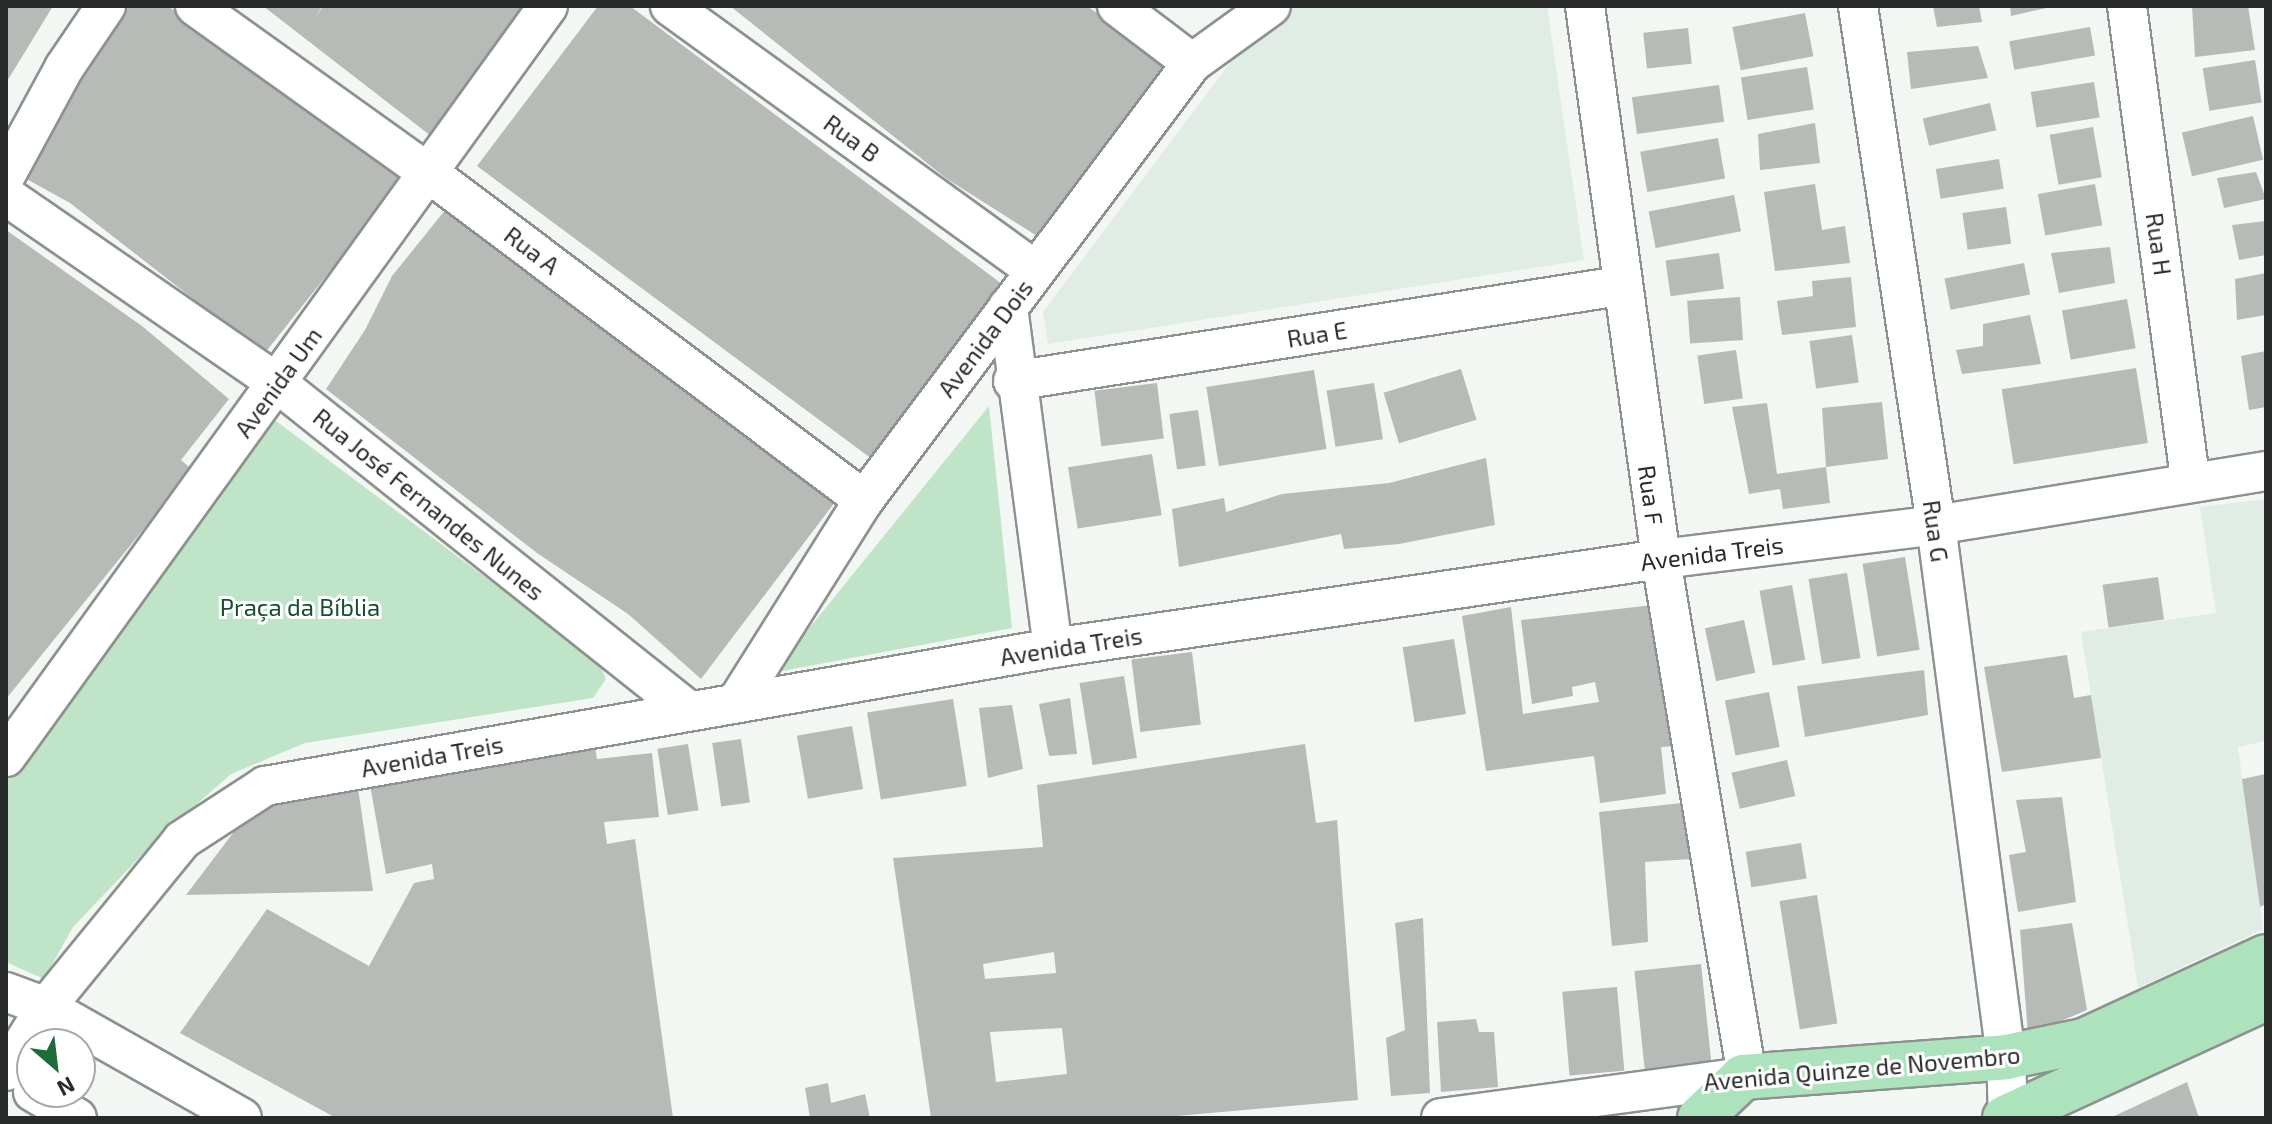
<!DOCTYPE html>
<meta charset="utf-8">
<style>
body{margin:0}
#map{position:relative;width:2272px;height:1124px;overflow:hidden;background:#f2f7f3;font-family:"Exo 2",sans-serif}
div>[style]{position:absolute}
.built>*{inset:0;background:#e1ede4}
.green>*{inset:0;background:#bfe4c7}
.building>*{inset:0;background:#b6bbb7;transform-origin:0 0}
.roads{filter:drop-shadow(2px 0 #8d928e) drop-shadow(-2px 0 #8d928e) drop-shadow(0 2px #8d928e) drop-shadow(0 -2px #8d928e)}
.minor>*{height:38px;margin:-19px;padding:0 19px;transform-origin:19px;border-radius:19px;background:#fff}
.major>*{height:44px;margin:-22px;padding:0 22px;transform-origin:22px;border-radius:22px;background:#ace3bc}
span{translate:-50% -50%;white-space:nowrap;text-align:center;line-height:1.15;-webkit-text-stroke:6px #fff;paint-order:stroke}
.street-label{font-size:24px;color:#292b2a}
.park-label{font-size:24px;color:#14512b}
.frame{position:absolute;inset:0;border:8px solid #292b2a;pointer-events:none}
.north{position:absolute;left:16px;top:1028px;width:80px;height:80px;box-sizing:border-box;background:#fff;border:2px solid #a9aaaa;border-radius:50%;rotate:152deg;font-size:22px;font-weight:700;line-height:32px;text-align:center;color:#292b2a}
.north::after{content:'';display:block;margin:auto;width:28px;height:36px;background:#1f6c3b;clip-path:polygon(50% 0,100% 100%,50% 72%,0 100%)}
</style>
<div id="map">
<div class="built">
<i style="clip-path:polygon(1292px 6px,1547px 6px,1584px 260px,1048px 344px,1043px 312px,1233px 59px)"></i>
<i style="clip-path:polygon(2266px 499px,2266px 741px,2238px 747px,2263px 929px,2138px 988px,2081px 632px,2216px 613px,2200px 507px)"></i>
</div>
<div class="green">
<i style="clip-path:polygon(989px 406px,1012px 628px,782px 671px,790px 652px)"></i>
<i style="clip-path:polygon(276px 421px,599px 662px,606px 679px,593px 698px,305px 743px,231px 774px,158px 838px,73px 927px,44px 979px,6px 962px,6px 779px,263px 429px)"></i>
</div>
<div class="building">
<i style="clip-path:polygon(6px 6px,53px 6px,6px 83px)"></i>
<i style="clip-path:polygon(121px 6px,168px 6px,405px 177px,264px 354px,70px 203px,12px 171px)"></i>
<i style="clip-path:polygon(263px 6px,322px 6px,316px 17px,323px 6px,524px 6px,431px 136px)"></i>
<i style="clip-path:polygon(598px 6px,630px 6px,1006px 287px,872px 459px,477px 166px)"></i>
<i style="clip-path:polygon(730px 6px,1087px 6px,1169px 65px,1037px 236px,947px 179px)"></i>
<i style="clip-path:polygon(1933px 6px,1979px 6px,1982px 22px,1937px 27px)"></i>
<i style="clip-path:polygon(2010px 6px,2051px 6px,2051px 7px,2011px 16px)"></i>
<i style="clip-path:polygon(2192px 6px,2248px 6px,2255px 50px,2195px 57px)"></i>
<i style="left:1805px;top:13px;width:44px;height:74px;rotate:79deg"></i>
<i style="left:2090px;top:27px;width:29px;height:82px;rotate:80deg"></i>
<i style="left:1688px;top:28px;width:36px;height:45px;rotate:84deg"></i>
<i style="clip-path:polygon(1978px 46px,1988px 78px,1911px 89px,1907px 52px)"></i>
<i style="left:2255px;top:60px;width:43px;height:53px;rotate:81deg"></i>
<i style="left:1807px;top:67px;width:43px;height:67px;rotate:81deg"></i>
<i style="left:2094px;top:82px;width:36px;height:64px;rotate:81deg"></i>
<i style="left:1719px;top:85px;width:37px;height:88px;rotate:82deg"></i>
<i style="left:1990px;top:103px;width:28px;height:69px;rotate:77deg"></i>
<i style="left:2253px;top:116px;width:45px;height:73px;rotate:77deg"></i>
<i style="clip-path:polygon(1815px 123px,1820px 163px,1760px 170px,1758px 134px)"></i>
<i style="left:2093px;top:127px;width:51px;height:44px;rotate:80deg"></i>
<i style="left:1718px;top:138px;width:41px;height:79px;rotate:80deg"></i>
<i style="left:1999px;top:159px;width:30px;height:64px;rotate:81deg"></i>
<i style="clip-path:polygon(2256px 172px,2266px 199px,2224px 208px,2217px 178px)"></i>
<i style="clip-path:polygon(1815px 184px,1822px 230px,1845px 226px,1850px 263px,1775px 271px,1764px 192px)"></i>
<i style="left:2095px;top:184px;width:42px;height:58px;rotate:80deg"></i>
<i style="left:1734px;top:195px;width:37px;height:87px;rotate:79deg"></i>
<i style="left:2006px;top:207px;width:37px;height:44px;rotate:82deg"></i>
<i style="clip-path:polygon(446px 209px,835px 502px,701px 679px,628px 614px,537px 553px,326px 389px,365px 330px,392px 276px)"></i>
<i style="clip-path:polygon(2266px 221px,2266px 255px,2239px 260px,2232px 225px)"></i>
<i style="clip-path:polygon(6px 230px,142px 326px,229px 399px,181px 460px,189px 467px,146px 526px,6px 699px)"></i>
<i style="clip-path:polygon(2110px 247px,2115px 283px,2059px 293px,2051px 253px)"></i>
<i style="left:1719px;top:253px;width:36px;height:54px;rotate:82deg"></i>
<i style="left:2024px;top:263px;width:32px;height:81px;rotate:79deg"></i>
<i style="clip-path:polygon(2266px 273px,2266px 315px,2237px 320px,2235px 279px)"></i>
<i style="clip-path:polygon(1851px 277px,1856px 327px,1782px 335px,1777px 301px,1813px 296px,1812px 281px)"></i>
<i style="left:1740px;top:297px;width:43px;height:53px;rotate:86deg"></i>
<i style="left:2127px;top:299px;width:50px;height:66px;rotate:80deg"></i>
<i style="clip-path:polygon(2030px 315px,2041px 364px,1962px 374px,1956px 350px,1983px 346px,1983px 324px)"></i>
<i style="left:1852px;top:335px;width:48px;height:43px;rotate:82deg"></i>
<i style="left:1736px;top:350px;width:49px;height:39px;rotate:82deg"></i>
<i style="clip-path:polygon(2266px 351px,2266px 407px,2249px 410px,2241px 356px)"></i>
<i style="left:2136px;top:368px;width:76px;height:136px;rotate:81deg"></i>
<i style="left:1461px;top:369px;width:53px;height:81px;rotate:73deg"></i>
<i style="left:1314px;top:370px;width:80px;height:109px;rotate:81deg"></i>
<i style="left:1157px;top:383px;width:56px;height:63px;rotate:83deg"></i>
<i style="left:1374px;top:383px;width:57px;height:48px;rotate:81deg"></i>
<i style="clip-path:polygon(1882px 402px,1888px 459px,1826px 467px,1830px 503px,1783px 509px,1780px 489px,1749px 494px,1732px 407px,1767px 403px,1777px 474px,1826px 467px,1822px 408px)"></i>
<i style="left:1198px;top:410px;width:56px;height:29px;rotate:82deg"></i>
<i style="left:1152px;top:454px;width:62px;height:85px;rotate:81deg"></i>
<i style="clip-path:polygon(1486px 458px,1495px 525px,1399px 544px,1344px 549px,1341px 534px,1179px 567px,1172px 509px,1224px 498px,1226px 512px,1282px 494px,1389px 483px)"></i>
<i style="left:1905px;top:557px;width:94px;height:43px;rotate:81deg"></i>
<i style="left:1847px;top:573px;width:86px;height:39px;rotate:81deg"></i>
<i style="left:2158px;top:577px;width:43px;height:56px;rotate:82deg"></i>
<i style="left:1792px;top:585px;width:76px;height:33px;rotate:80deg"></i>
<i style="clip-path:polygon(1653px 605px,1676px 746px,1661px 747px,1666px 794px,1600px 803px,1594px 756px,1486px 771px,1462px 616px,1511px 607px,1523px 714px,1599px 702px,1595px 682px,1572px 687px,1573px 696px,1532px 704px,1521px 620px)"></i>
<i style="left:1744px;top:620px;width:54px;height:40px;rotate:78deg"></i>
<i style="left:1454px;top:639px;width:76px;height:52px;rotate:81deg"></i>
<i style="left:1192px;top:652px;width:73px;height:61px;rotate:83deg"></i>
<i style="clip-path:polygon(2067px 655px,2074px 698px,2091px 695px,2101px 758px,2002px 772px,1984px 667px)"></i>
<i style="clip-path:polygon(1924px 670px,1928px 715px,1805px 737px,1797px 686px)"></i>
<i style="left:1124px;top:676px;width:83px;height:45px;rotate:81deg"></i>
<i style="left:1769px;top:692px;width:56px;height:45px;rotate:79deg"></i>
<i style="clip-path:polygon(1070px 698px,1077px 754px,1049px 756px,1039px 704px)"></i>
<i style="left:953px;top:699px;width:88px;height:87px;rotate:81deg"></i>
<i style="clip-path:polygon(1012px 705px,1023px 769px,988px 778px,979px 708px)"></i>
<i style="left:852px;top:726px;width:64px;height:56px;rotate:80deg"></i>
<i style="left:741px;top:739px;width:64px;height:29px;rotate:82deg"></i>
<i style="left:688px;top:744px;width:67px;height:31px;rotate:81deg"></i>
<i style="clip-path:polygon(evenodd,1305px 744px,1316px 823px,1337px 820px,1358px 1100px,1154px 1118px,931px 1118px,893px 858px,1043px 847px,1037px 785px,1305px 744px,1054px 952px,1056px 973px,985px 979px,983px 964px,1054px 952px,1305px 744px,1062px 1028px,1067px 1074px,996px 1082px,990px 1032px,1062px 1028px)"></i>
<i style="clip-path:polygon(595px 746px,597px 759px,652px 753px,659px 817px,604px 822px,607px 844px,635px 839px,673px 1118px,336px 1118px,180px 1033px,267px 909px,369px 966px,414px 883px,434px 879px,432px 864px,386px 874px,370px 785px)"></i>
<i style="left:1787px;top:760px;width:37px;height:57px;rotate:77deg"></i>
<i style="clip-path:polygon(2266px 774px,2266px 904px,2260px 907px,2242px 779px)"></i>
<i style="clip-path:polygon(358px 788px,373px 891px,186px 895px,236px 829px,285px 795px)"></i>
<i style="clip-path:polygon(2062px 797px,2076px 902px,2018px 912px,2009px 855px,2026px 852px,2016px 800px)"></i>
<i style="clip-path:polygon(1682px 803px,1691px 859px,1645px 862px,1648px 942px,1612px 946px,1599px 812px)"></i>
<i style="left:1801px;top:843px;width:36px;height:56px;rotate:81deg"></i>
<i style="left:1817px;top:895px;width:130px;height:38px;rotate:81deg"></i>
<i style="clip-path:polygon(1423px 918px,1430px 1093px,1391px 1096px,1386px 1038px,1405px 1030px,1395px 923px)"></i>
<i style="clip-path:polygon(2072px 923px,2087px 1010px,2028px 1035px,2020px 930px)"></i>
<i style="left:1701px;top:964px;width:99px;height:67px;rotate:84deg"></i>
<i style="left:1617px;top:987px;width:84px;height:55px;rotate:85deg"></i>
<i style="clip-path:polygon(1476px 1019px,1479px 1032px,1494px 1032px,1498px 1087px,1441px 1092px,1437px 1022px)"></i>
<i style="clip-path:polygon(2187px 1082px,2199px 1118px,2110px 1118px)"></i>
<i style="clip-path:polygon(828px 1083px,831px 1103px,865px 1094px,870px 1118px,810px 1118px,805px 1088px)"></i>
</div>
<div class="roads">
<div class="minor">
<i style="left:195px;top:6px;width:289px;rotate:35.6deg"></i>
<i style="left:430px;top:174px;width:543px;rotate:36.91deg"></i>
<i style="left:670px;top:6px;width:450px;rotate:35.9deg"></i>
<i style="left:1117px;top:6px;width:94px;rotate:37.2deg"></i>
<i style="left:1585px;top:6px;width:558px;rotate:82.17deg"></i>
<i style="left:1661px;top:559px;width:524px;rotate:80.56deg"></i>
<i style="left:1858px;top:6px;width:525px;rotate:81.45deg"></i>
<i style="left:1936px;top:525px;width:537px;rotate:82.5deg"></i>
<i style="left:2006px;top:1057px;width:61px;rotate:88.1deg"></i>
<i style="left:2127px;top:6px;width:481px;rotate:82.4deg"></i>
<i style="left:6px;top:175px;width:122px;rotate:-61.5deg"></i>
<i style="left:64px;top:68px;width:75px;rotate:-55.9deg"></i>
<i style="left:6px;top:196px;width:329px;rotate:34.6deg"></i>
<i style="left:277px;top:383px;width:527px;rotate:38.52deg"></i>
<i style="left:1008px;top:307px;width:344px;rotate:82.5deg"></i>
<i style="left:1013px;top:381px;width:614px;rotate:-8.9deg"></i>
<i style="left:736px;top:703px;width:240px;rotate:-57.8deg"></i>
<i style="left:864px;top:500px;width:546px;rotate:-53.11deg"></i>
<i style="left:1192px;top:63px;width:97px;rotate:-35.8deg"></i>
<i style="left:6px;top:757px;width:926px;rotate:-54.18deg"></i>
<i style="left:6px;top:992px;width:43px;rotate:20.6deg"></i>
<i style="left:46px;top:1007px;width:225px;rotate:29.5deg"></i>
<i style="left:6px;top:1071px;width:75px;rotate:-58deg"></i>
<i style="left:46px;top:1007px;width:215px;rotate:-50.8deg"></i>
<i style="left:182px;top:840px;width:99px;rotate:-33deg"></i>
<i style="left:265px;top:786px;width:800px;rotate:-9.93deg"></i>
<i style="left:1053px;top:648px;width:614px;rotate:-8.33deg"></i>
<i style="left:1661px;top:559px;width:277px;rotate:-7deg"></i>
<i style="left:1936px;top:525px;width:334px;rotate:-9.3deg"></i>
<i style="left:33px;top:1092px;width:51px;rotate:30.6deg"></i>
<i style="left:1441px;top:1118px;width:305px;rotate:-7.7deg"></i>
</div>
<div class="major">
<i style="left:1700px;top:1118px;width:59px;rotate:-43.6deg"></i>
<i style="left:1743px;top:1077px;width:264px;rotate:-4.3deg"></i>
<i style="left:2006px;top:1057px;width:80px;rotate:-11.6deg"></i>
<i style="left:2084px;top:1041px;width:200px;rotate:-24.8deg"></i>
<i style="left:2005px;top:1118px;width:287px;rotate:-24.7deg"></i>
</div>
</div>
<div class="street-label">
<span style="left:852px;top:138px;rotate:36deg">Rua B</span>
<span style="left:2159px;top:244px;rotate:82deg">Rua H</span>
<span style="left:532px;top:250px;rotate:37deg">Rua A</span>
<span style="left:1317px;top:334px;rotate:-9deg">Rua E</span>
<span style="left:985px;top:338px;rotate:-53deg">Avenida Dois</span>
<span style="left:278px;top:382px;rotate:-54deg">Avenida Um</span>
<span style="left:1651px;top:495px;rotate:82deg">Rua F</span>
<span style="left:429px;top:504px;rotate:39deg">Rua José Fernandes Nunes</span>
<span style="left:1936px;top:531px;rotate:82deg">Rua G</span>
<span style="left:1712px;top:553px;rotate:-7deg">Avenida Treis</span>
<span style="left:1071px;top:646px;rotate:-9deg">Avenida Treis</span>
<span style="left:432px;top:756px;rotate:-10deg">Avenida Treis</span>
<span style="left:1862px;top:1068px;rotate:-5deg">Avenida Quinze de Novembro</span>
</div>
<div class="park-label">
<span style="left:300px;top:607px">Praça da Bíblia</span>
</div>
<div class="frame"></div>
<div class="north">N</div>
</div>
